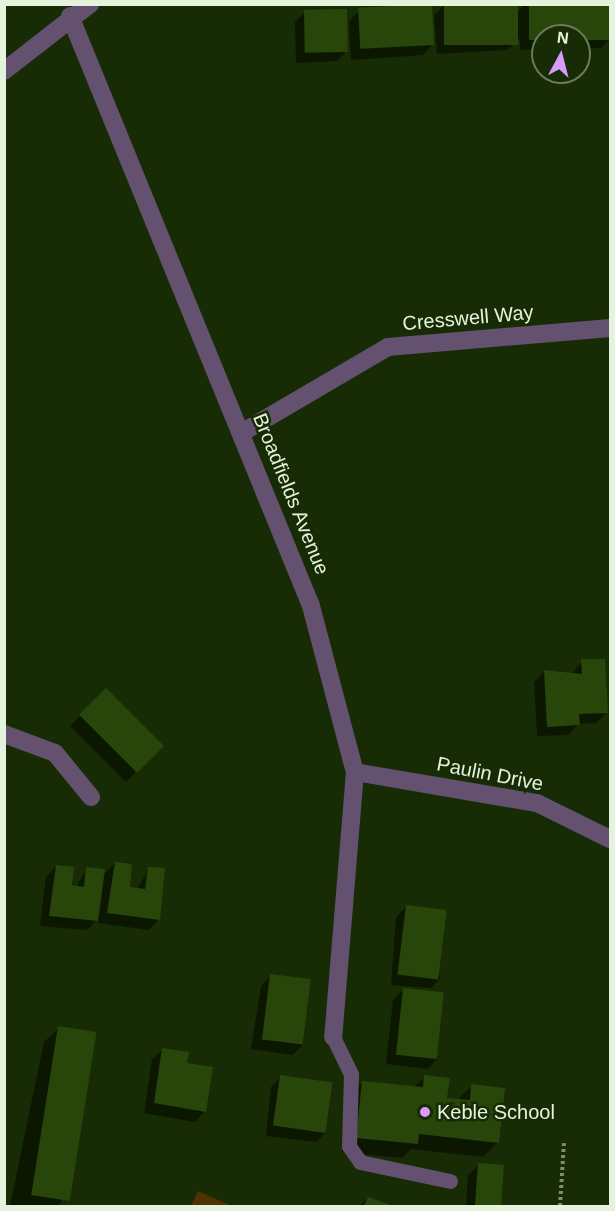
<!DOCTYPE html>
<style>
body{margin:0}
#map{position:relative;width:615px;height:1211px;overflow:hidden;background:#172b04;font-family:Helvetica,sans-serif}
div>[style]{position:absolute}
.green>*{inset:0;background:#4f3201}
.shadow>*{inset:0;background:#0007;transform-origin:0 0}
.building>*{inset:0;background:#29460a;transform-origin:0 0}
.path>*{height:4px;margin-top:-2px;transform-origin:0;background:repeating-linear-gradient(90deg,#7e8f70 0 3px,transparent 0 6px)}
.service>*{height:15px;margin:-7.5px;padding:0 7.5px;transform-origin:7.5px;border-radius:7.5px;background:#64516f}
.minor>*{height:18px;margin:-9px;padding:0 9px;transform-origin:9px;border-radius:9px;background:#64516f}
.dots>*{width:16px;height:16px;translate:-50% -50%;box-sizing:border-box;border:3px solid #172b04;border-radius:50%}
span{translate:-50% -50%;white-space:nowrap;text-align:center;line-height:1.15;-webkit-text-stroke:5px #172b04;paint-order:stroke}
.street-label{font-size:20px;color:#e5f3dc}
.poi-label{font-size:20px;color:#e5f3dc}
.left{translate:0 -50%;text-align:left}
.frame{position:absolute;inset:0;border:6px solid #e5f3dc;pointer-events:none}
.north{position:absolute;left:531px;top:24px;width:60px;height:60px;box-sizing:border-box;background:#172b04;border:2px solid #697b5a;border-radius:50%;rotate:7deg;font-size:16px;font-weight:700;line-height:24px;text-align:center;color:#e5f3dc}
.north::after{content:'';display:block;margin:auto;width:21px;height:27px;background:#d79bf9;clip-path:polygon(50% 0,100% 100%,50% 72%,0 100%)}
</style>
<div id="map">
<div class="green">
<i style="clip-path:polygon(198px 1191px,232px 1206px,191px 1206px)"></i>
</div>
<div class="shadow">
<i style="clip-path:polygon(525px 4px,610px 4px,610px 38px,601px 48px,579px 48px,579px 36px,543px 36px,543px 49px,520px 50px,520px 38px,508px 50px,437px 54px,434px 15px,445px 5px,517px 13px)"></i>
<i style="clip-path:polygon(359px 11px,433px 44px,423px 55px,351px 60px,349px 21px)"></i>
<i style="clip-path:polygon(305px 12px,347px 51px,337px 61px,296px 63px,295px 22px)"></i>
<i style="clip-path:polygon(582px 661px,606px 713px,596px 723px,578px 724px,568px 735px,537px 736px,534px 682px,544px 672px,572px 674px)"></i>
<i style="left:106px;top:690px;width:79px;height:51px;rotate:45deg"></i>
<i style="clip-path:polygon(115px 863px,128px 888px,137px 890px,149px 868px,159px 919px,149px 930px,98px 923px,98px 918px,87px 930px,40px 926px,46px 877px,56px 866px,76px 887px,87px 869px,102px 876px)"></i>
<i style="clip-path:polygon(406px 907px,441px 978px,431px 988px,391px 985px,396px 917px)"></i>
<i style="clip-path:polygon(271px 975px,303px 1045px,292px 1055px,251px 1049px,261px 986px)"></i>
<i style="clip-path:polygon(403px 990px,438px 1058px,428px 1069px,386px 1064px,393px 1000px)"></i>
<i style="clip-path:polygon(59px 1028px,62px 1202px,57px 1206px,10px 1206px,44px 1042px)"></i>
<i style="clip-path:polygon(163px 1049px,205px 1111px,195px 1122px,144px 1113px,152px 1059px)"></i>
<i style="clip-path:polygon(281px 1077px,327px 1132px,316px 1142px,266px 1136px,271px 1087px)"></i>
<i style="clip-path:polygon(425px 1077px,446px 1099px,457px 1100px,472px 1086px,498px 1142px,483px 1157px,411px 1149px,402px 1158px,342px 1152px,348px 1097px,363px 1082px,414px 1087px)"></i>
<i style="clip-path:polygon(479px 1165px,502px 1166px,500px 1206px,466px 1206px,468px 1175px)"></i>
<i style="clip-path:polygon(368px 1198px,390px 1206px,360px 1206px)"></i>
</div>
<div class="building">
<i style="left:432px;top:4px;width:41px;height:74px;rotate:87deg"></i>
<i style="left:444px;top:4px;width:74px;height:41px"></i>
<i style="left:529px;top:4px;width:81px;height:36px"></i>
<i style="left:347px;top:9px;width:43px;height:43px;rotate:89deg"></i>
<i style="clip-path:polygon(581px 659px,605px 659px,608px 713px,579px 714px,580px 725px,547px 727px,544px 670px,582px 674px)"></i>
<i style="left:106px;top:688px;width:82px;height:38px;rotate:45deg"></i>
<i style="clip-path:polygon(115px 862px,132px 864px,130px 887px,145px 889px,148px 867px,165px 868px,160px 920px,107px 913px)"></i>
<i style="clip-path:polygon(56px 865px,74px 867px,72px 885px,84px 887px,86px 867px,105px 869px,98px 921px,49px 916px)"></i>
<i style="left:406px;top:905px;width:41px;height:70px;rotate:7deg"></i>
<i style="left:270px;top:974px;width:41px;height:66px;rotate:7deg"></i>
<i style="left:403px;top:988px;width:41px;height:67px;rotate:6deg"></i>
<i style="left:58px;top:1026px;width:39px;height:171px;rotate:9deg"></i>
<i style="clip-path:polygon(162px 1048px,189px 1052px,187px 1063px,213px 1067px,206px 1112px,154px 1103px)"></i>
<i style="left:280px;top:1075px;width:53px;height:51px;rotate:8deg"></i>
<i style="clip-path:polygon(424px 1075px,450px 1078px,447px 1098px,470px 1100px,471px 1084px,505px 1088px,499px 1143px,419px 1134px,418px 1144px,356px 1138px,362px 1081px,423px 1087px)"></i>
<i style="left:478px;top:1163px;width:26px;height:43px;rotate:4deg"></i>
<i style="clip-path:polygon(368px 1197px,394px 1206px,364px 1206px)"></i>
</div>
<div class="path">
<i style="left:560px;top:1206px;width:63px;rotate:-86.4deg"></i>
</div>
<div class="service">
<i style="left:333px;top:1037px;width:41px;rotate:64.1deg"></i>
<i style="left:351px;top:1074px;width:72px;rotate:91.6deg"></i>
<i style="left:349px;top:1146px;width:19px;rotate:55deg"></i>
<i style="left:360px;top:1162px;width:92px;rotate:11.9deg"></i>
</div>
<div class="minor">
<i style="left:70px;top:16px;width:637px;rotate:67.78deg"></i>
<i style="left:311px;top:606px;width:172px;rotate:75.2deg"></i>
<i style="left:355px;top:772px;width:266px;rotate:94.7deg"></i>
<i style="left:4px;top:71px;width:109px;rotate:-37.9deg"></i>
<i style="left:243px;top:432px;width:168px;rotate:-30.4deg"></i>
<i style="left:388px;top:347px;width:223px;rotate:-4.9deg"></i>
<i style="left:4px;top:734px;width:54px;rotate:20.4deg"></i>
<i style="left:55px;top:753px;width:57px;rotate:50.7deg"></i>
<i style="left:355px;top:772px;width:185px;rotate:9.7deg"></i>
<i style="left:537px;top:803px;width:81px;rotate:26.3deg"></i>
</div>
<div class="dots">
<i style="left:425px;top:1112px;background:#d79bf9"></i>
</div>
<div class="street-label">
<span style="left:468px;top:318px;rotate:-5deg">Cresswell Way</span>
<span style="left:291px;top:494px;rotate:68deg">Broadfields Avenue</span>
<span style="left:490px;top:774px;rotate:11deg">Paulin Drive</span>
</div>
<div class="poi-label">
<span class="left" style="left:437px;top:1112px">Keble School</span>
</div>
<div class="frame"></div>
<div class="north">N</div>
</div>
